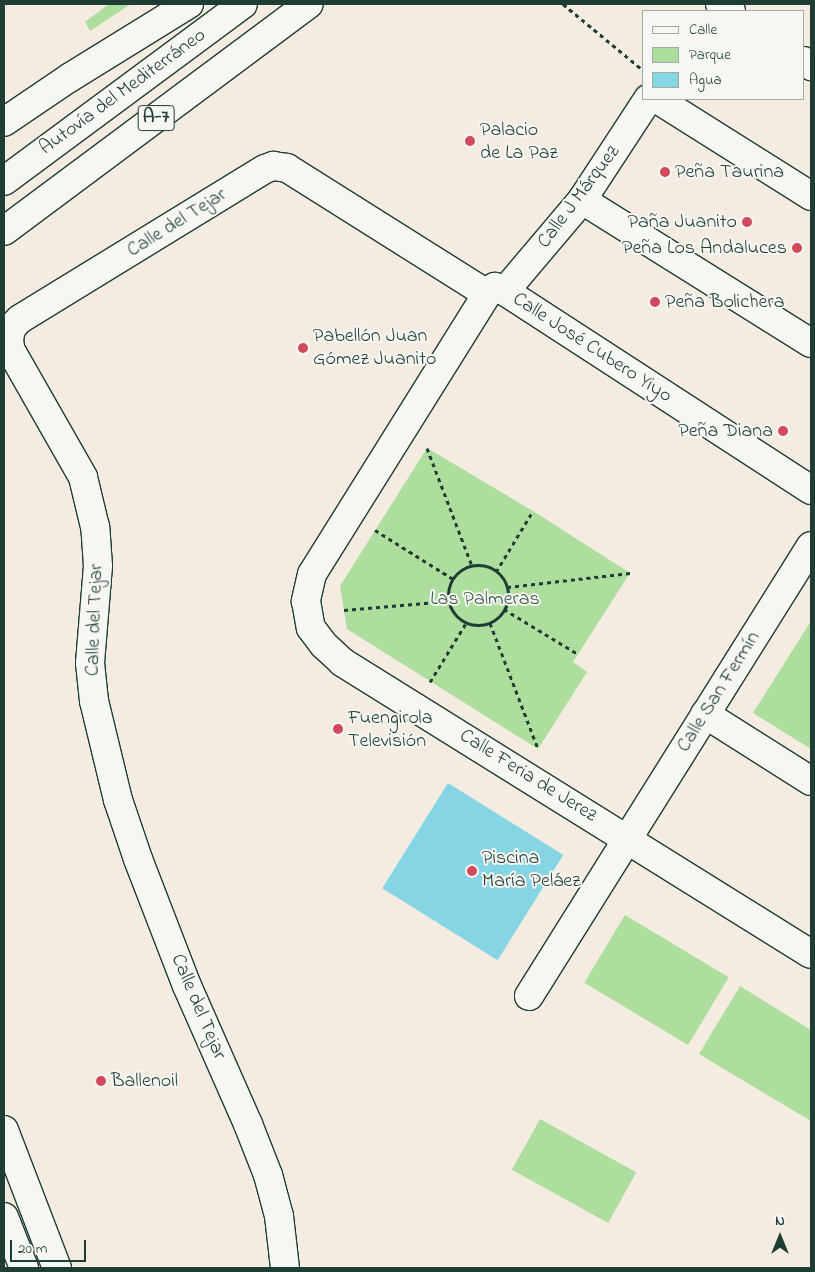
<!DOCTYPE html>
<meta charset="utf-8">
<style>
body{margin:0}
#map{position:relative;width:815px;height:1272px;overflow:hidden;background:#f4ece1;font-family:"Indie Flower",sans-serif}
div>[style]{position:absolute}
.green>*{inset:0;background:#adde9e;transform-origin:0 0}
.water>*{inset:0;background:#86d5e5;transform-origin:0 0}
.path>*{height:3px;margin-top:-1.5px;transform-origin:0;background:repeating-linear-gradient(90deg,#1f3d34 0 4px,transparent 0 8px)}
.path>.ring{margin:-1.5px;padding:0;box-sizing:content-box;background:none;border:3px solid #1f3d34;border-radius:50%}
.roads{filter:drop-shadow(1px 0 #1f3d34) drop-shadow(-1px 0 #1f3d34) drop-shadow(0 1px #1f3d34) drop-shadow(0 -1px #1f3d34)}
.minor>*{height:28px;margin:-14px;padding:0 14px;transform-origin:14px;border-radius:14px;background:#f6f6f2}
.highway>*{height:28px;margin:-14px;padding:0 14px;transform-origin:14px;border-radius:14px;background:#f6f6f2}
.dots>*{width:14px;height:14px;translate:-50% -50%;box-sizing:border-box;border:2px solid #f6f6f2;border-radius:50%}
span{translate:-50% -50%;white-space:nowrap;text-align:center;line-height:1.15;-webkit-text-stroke:4px #f6f6f2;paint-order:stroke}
.shield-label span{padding:1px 4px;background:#f6f6f2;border:1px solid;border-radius:4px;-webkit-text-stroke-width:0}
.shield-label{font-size:19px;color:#1f3d34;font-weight:700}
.street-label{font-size:20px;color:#1f3d34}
.poi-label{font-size:20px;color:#1f3d34}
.left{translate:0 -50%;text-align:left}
.right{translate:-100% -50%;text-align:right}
.park-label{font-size:20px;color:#3b5d49}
.frame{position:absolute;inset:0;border:5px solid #1f3d34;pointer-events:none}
.legend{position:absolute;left:642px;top:10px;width:162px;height:90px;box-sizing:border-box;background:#f6f6f2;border:1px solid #a0aca6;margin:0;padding:6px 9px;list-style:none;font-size:15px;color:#1f3d34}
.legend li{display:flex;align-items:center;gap:10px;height:25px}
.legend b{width:25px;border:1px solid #a0aca6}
.north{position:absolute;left:755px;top:1212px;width:50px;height:50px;-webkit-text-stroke:4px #f6f6f2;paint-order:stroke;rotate:0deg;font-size:14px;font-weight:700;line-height:20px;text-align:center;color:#1f3d34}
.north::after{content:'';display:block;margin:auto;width:18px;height:22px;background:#1f3d34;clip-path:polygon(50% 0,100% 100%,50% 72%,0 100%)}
.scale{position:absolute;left:10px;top:1240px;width:76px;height:22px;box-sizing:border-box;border:2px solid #1f3d34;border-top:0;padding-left:6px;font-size:15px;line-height:18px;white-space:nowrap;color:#1f3d34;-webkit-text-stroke:4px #f6f6f2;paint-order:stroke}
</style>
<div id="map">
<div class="green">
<i style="clip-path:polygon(109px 4px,131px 4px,90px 31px,85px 22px)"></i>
<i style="clip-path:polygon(427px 448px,533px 511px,630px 573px,573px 662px,587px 672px,538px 749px,347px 629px,340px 586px)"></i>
<i style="clip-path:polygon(811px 621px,811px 749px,753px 713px)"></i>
<i style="left:625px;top:915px;width:121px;height:79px;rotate:31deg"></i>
<i style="clip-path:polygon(740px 986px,811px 1030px,811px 1121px,699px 1054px)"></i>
<i style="left:540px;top:1119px;width:110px;height:58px;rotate:29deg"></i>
</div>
<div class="water">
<i style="left:448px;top:783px;width:136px;height:124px;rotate:32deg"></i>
</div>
<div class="path">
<i style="left:563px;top:4px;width:105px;rotate:39.6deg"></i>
<i style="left:427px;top:448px;width:126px;rotate:69.1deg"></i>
<i style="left:375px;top:530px;width:92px;rotate:32.1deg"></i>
<i class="ring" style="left:448px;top:565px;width:57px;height:57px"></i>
<i style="left:496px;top:572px;width:71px;rotate:-58.8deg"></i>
<i style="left:507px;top:587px;width:124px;rotate:-6.5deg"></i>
<i style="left:504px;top:609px;width:87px;rotate:31.3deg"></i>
<i style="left:344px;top:610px;width:105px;rotate:-4.9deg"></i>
<i style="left:490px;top:623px;width:135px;rotate:69.1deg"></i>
<i style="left:430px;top:682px;width:69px;rotate:-58.6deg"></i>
</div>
<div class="roads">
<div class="minor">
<i style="left:720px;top:4px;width:13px;rotate:32deg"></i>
<i style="left:804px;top:61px;width:9px;rotate:36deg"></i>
<i style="left:657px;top:99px;width:182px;rotate:32.2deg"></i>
<i style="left:582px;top:200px;width:270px;rotate:32deg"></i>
<i style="left:505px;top:291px;width:119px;rotate:-49.8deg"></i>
<i style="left:582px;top:200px;width:121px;rotate:-56.8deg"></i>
<i style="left:811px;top:490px;width:365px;rotate:-147deg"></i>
<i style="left:505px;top:291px;width:11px;rotate:-158deg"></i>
<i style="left:495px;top:287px;width:11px;rotate:139deg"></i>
<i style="left:487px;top:294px;width:330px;rotate:122deg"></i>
<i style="left:312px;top:574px;width:28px;rotate:103deg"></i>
<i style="left:306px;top:601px;width:27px;rotate:80deg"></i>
<i style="left:311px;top:628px;width:21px;rotate:53deg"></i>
<i style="left:324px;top:645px;width:25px;rotate:43deg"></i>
<i style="left:342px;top:662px;width:552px;rotate:31.91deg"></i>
<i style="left:705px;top:714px;width:125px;rotate:32.3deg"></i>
<i style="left:529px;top:996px;width:531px;rotate:-57.93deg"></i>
<i style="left:4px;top:1130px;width:148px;rotate:69deg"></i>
<i style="left:4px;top:1217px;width:55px;rotate:68.6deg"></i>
<i style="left:285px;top:1268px;width:52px;rotate:-96.6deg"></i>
<i style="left:279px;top:1216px;width:42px;rotate:-105deg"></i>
<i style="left:268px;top:1175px;width:55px;rotate:-111.4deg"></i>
<i style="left:248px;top:1124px;width:151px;rotate:-113.8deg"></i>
<i style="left:187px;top:986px;width:136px;rotate:-111.1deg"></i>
<i style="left:138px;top:859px;width:62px;rotate:-108.7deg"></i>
<i style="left:118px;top:800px;width:102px;rotate:-103.6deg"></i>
<i style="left:94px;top:701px;width:38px;rotate:-96deg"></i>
<i style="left:90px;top:663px;width:97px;rotate:-85.3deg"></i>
<i style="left:98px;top:566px;width:39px;rotate:-94deg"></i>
<i style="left:95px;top:527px;width:51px;rotate:-103.5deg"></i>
<i style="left:83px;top:477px;width:147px;rotate:-119.7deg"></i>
<i style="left:10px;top:349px;width:11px;rotate:-95deg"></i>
<i style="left:9px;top:338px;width:11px;rotate:-75deg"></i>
<i style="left:12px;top:327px;width:11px;rotate:-45deg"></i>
<i style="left:20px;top:319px;width:287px;rotate:-31.5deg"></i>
<i style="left:265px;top:169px;width:9px;rotate:-21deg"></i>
<i style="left:273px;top:166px;width:14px;rotate:8deg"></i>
<i style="left:287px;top:168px;width:236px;rotate:32.2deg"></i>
</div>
<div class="highway">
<i style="left:4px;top:122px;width:78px;rotate:-34.1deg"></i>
<i style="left:69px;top:78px;width:141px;rotate:-31.7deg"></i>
<i style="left:4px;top:181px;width:297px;rotate:-36.5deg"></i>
<i style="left:4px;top:231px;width:380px;rotate:-36.7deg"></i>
</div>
</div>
<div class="dots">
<i style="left:470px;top:141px;background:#d1495b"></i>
<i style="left:665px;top:172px;background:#d1495b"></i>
<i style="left:747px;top:222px;background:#d1495b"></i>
<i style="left:797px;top:248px;background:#d1495b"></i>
<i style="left:655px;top:302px;background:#d1495b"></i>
<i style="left:303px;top:348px;background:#d1495b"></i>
<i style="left:783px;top:431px;background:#d1495b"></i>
<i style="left:338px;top:729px;background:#d1495b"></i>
<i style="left:472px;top:871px;background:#d1495b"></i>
<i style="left:101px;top:1081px;background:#d1495b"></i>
</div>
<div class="shield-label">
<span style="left:156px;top:118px">A-7</span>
</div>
<div class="street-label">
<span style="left:123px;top:92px;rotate:-36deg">Autovía del Mediterráneo</span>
<span style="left:579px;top:197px;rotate:-53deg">Calle J Márquez</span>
<span style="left:177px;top:223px;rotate:-32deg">Calle del Tejar</span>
<span style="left:592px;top:348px;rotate:33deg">Calle José Cubero Yiyo</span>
<span style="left:95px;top:620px;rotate:-88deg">Calle del Tejar</span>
<span style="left:719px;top:692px;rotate:-58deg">Calle San Fermín</span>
<span style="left:528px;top:776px;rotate:32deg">Calle Feria de Jerez</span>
<span style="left:198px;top:1007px;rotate:67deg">Calle del Tejar</span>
</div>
<div class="poi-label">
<span class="left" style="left:480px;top:142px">Palacio<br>de La Paz</span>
<span class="left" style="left:675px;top:172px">Peña Taurina</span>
<span class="right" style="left:737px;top:222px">Paña Juanito</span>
<span class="right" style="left:787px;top:248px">Peña Los Andaluces</span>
<span class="left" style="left:665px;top:302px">Peña Bolichera</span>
<span class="left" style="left:313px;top:348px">Pabellón Juan<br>Gómez Juanito</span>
<span class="right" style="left:773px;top:431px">Peña Diana</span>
<span class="left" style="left:348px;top:730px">Fuengirola<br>Televisión</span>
<span class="left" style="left:482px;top:870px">Piscina<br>María Peláez</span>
<span class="left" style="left:111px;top:1081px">Ballenoil</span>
</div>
<div class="park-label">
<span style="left:485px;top:599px">Las Palmeras</span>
</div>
<div class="frame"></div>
<ul class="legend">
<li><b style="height:6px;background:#f6f6f2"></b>Calle</li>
<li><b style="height:14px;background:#adde9e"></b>Parque</li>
<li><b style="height:14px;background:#86d5e5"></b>Agua</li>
</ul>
<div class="north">N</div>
<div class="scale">20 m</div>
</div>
